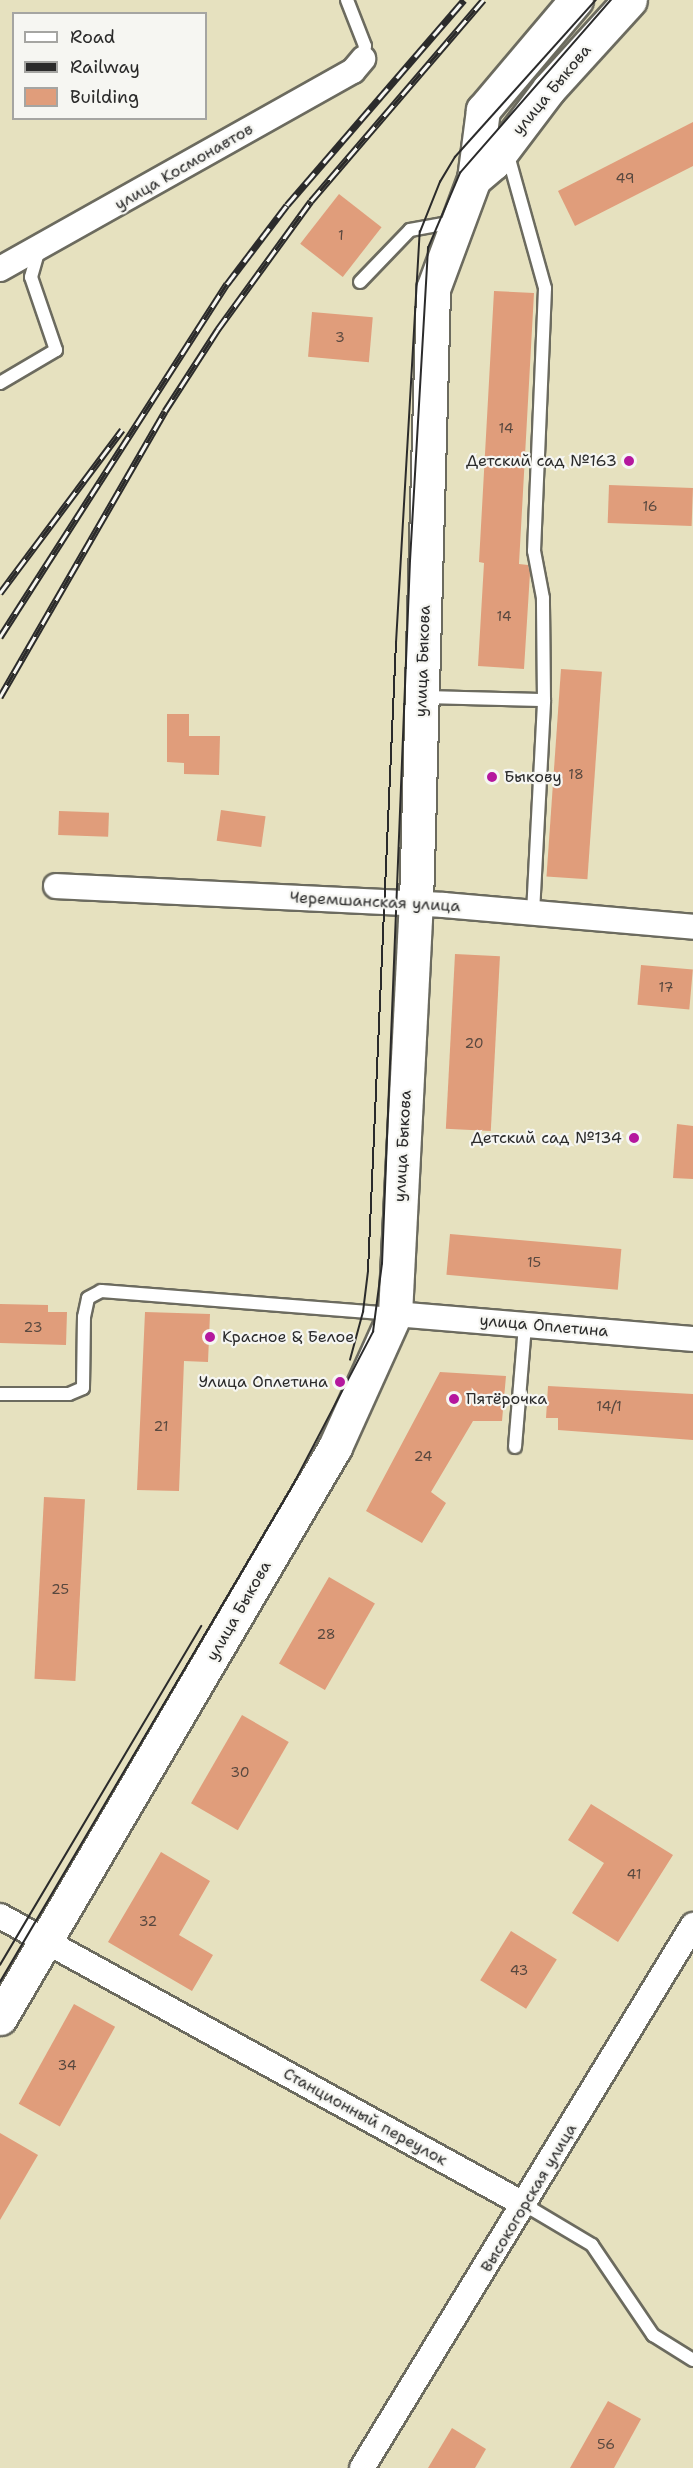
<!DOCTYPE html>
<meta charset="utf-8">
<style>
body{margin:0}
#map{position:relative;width:693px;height:2468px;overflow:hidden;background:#e6e1bf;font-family:"Shantell Sans",sans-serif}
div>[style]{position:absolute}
.building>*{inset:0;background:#e09d7b;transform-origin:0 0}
.roads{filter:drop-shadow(2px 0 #6c6b5f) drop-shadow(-2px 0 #6c6b5f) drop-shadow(0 2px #6c6b5f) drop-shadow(0 -2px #6c6b5f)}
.lane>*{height:12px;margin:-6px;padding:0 6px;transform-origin:6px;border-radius:6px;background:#fff}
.street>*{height:24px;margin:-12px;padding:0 12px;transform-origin:12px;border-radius:12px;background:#fff}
.secondary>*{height:33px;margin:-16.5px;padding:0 16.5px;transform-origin:16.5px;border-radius:16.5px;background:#fff}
.tram>*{height:1.5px;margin:-0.75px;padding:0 0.75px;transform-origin:0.75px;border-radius:0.75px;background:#2b2b2b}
.rail>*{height:7px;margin-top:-3.5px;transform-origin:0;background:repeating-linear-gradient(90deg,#f6f6f2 0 14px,#2b2b2b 0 28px);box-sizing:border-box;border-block:2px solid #2b2b2b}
.dots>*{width:16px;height:16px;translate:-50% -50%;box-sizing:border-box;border:3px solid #f6f6f2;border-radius:50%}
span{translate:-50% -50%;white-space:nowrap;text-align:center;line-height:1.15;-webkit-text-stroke:4.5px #f6f6f2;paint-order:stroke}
.number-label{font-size:14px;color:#58483f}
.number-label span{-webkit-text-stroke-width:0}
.street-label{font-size:16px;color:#2b2b2b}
.poi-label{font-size:16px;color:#2b2b2b}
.right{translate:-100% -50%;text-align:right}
.left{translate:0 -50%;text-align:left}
.legend{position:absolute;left:12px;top:12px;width:195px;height:108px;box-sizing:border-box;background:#f6f6f2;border:2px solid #a5a5a2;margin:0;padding:8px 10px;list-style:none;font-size:18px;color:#2b2b2b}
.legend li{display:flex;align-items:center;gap:12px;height:30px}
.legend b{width:30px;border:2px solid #a5a5a2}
</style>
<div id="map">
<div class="building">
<i style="clip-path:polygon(693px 122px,693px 166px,575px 226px,558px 191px)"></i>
<i style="left:339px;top:194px;width:54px;height:63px;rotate:38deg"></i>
<i style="clip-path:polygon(494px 291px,534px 293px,519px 564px,528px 565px,530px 573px,524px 669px,478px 666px,484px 563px,479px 562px)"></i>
<i style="left:312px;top:312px;width:61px;height:45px;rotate:5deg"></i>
<i style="left:609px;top:485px;width:84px;height:38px;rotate:2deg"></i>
<i style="left:561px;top:669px;width:41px;height:208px;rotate:4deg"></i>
<i style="clip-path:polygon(167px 714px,189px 714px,189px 736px,220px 736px,219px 775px,184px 774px,184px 763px,167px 762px)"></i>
<i style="left:221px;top:810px;width:45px;height:31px;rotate:8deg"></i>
<i style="left:59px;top:811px;width:50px;height:24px;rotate:2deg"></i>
<i style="left:455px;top:954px;width:45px;height:175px;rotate:3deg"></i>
<i style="left:641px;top:965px;width:52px;height:40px;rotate:5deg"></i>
<i style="clip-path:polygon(677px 1124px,693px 1126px,693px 1179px,673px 1178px)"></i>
<i style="left:450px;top:1234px;width:172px;height:41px;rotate:5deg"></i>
<i style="clip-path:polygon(0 1304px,48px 1305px,48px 1312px,67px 1312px,66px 1345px,0 1343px)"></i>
<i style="clip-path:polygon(145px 1312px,210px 1314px,208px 1362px,184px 1361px,179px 1491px,137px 1490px)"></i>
<i style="clip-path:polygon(440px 1372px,506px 1376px,502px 1421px,473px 1421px,431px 1492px,446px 1503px,422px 1543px,366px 1511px)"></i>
<i style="clip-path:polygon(548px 1386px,693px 1394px,693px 1440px,558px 1430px,558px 1418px,546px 1418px)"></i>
<i style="left:44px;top:1497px;width:41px;height:182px;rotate:3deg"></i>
<i style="left:329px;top:1577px;width:53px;height:100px;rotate:30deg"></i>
<i style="left:242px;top:1715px;width:54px;height:102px;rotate:30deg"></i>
<i style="clip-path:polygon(591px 1804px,673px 1855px,618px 1942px,572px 1913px,604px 1863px,568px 1840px)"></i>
<i style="clip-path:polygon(161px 1852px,210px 1881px,179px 1935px,213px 1955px,192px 1991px,108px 1942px)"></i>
<i style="left:511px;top:1931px;width:54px;height:58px;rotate:32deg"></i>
<i style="left:74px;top:2004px;width:47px;height:114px;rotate:29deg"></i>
<i style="clip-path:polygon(0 2133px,38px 2155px,0 2220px)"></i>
<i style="clip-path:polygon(608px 2401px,641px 2419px,614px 2468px,570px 2468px)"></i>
<i style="clip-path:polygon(452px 2428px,486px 2449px,475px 2468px,428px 2468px)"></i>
</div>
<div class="roads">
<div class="lane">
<i style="left:347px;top:0;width:49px;rotate:68.6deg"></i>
<i style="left:365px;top:46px;width:13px;rotate:99deg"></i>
<i style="left:360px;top:282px;width:72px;rotate:-46.1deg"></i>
<i style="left:410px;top:230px;width:45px;rotate:-10.3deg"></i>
<i style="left:0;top:383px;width:65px;rotate:-30.5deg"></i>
<i style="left:56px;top:350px;width:77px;rotate:-108.9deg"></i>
<i style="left:31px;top:277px;width:29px;rotate:-74deg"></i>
<i style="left:422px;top:697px;width:122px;rotate:1.4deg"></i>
<i style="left:544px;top:700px;width:102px;rotate:-90.6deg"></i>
<i style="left:543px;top:598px;width:48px;rotate:-100.8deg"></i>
<i style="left:534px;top:551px;width:263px;rotate:-87.6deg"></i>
<i style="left:545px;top:288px;width:141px;rotate:-105.6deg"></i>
<i style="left:533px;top:913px;width:213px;rotate:-87deg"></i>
<i style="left:0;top:1394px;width:69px"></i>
<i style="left:69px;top:1394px;width:15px;rotate:-23deg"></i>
<i style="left:83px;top:1388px;width:71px;rotate:-89.2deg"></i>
<i style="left:84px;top:1317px;width:19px;rotate:-78deg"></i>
<i style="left:88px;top:1298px;width:15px;rotate:-28deg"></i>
<i style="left:101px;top:1291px;width:294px;rotate:4.5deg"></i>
<i style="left:515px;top:1447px;width:122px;rotate:-85.3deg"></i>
<i style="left:525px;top:2205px;width:78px;rotate:30.8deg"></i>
<i style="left:592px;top:2245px;width:109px;rotate:55.9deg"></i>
<i style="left:653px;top:2335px;width:47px;rotate:32deg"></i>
</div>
<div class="street">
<i style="left:0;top:269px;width:405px;rotate:-29.3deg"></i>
<i style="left:353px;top:71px;width:16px;rotate:-50deg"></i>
<i style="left:56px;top:886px;width:388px;rotate:2.8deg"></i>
<i style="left:444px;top:905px;width:250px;rotate:5deg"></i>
<i style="left:395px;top:1314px;width:299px;rotate:4.8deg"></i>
<i style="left:0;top:1916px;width:599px;rotate:28.83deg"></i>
<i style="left:362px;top:2468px;width:636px;rotate:-58.63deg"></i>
</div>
<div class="secondary">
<i style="left:474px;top:179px;width:25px;rotate:-40deg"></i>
<i style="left:493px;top:163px;width:93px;rotate:-52.9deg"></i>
<i style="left:549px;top:89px;width:120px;rotate:-47.7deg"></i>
<i style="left:0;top:2018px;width:662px;rotate:-59.6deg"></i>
<i style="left:335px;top:1447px;width:146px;rotate:-65.7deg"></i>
<i style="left:395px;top:1314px;width:412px;rotate:-87.1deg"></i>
<i style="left:416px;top:903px;width:614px;rotate:-88.41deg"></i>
<i style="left:433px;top:289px;width:117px;rotate:-69.6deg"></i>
<i style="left:474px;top:179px;width:70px;rotate:-82.6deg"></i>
<i style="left:483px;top:110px;width:144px;rotate:-49.8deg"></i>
</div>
</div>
<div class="tram">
<i style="left:350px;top:1360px;width:50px;rotate:-74.8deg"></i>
<i style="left:363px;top:1312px;width:41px;rotate:-83deg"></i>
<i style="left:368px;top:1271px;width:629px;rotate:-87.45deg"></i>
<i style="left:396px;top:643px;width:412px;rotate:-86.7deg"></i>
<i style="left:420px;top:232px;width:54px;rotate:-68.2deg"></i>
<i style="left:440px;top:182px;width:29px;rotate:-59deg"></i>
<i style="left:455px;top:157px;width:211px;rotate:-48.1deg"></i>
<i style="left:0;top:1965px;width:394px;rotate:-59.3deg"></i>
<i style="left:0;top:1982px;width:577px;rotate:-59.48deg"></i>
<i style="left:293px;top:1485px;width:173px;rotate:-62.4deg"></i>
<i style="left:373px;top:1332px;width:69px;rotate:-82.5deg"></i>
<i style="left:382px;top:1264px;width:704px;rotate:-87.72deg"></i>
<i style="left:410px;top:561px;width:314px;rotate:-86.7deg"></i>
<i style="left:428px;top:248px;width:82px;rotate:-66.9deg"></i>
<i style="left:460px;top:173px;width:230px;rotate:-48.9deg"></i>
</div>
<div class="rail">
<i style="left:0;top:593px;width:204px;rotate:-53.2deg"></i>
<i style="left:0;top:637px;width:420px;rotate:-57.3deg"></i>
<i style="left:227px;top:284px;width:99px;rotate:-52.8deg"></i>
<i style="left:287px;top:205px;width:271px;rotate:-49.2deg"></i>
<i style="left:0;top:697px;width:330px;rotate:-60deg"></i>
<i style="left:165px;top:411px;width:98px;rotate:-57.1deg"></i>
<i style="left:218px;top:329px;width:158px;rotate:-54deg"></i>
<i style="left:311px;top:201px;width:265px;rotate:-49.4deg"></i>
</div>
<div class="dots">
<i style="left:629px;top:461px;background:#b5179e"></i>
<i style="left:492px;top:777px;background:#b5179e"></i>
<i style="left:634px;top:1138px;background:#b5179e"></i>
<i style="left:210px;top:1337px;background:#b5179e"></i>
<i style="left:340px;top:1382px;background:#b5179e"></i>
<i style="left:454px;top:1399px;background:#b5179e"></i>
</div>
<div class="number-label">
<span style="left:625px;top:178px">49</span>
<span style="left:341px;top:235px">1</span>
<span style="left:340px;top:337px">3</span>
<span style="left:506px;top:428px">14</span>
<span style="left:650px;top:506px">16</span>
<span style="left:504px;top:616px">14</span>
<span style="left:576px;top:774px">18</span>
<span style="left:666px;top:987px">17</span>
<span style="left:474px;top:1043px">20</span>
<span style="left:534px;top:1262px">15</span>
<span style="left:33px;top:1327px">23</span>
<span style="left:609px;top:1406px">14/1</span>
<span style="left:161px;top:1426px">21</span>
<span style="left:423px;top:1456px">24</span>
<span style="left:60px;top:1589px">25</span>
<span style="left:326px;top:1634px">28</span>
<span style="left:240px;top:1772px">30</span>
<span style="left:634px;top:1874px">41</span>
<span style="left:148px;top:1921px">32</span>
<span style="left:519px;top:1970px">43</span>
<span style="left:67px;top:2065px">34</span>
<span style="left:606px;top:2444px">56</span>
</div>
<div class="street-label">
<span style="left:552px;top:90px;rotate:-50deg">улица Быкова</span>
<span style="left:184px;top:167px;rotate:-30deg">улица Космонавтов</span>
<span style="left:423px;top:661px;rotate:-88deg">улица Быкова</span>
<span style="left:375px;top:902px;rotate:3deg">Черемшанская улица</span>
<span style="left:403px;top:1146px;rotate:-87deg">улица Быкова</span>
<span style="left:544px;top:1326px;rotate:5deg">улица Оплетина</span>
<span style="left:239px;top:1611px;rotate:-60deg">улица Быкова</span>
<span style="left:365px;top:2117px;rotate:29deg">Станционный переулок</span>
<span style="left:529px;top:2198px;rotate:-59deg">Высокогорская улица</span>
</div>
<div class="poi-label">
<span class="right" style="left:617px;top:461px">Детский сад №163</span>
<span class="left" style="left:504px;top:777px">Быкову</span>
<span class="right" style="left:622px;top:1138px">Детский сад №134</span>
<span class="left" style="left:222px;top:1337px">Красное &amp; Белое</span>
<span class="right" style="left:328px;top:1382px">Улица Оплетина</span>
<span class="left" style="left:466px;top:1399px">Пятёрочка</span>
</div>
<ul class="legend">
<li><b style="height:8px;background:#fff"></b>Road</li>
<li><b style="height:8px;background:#2b2b2b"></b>Railway</li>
<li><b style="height:16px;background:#e09d7b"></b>Building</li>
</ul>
</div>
